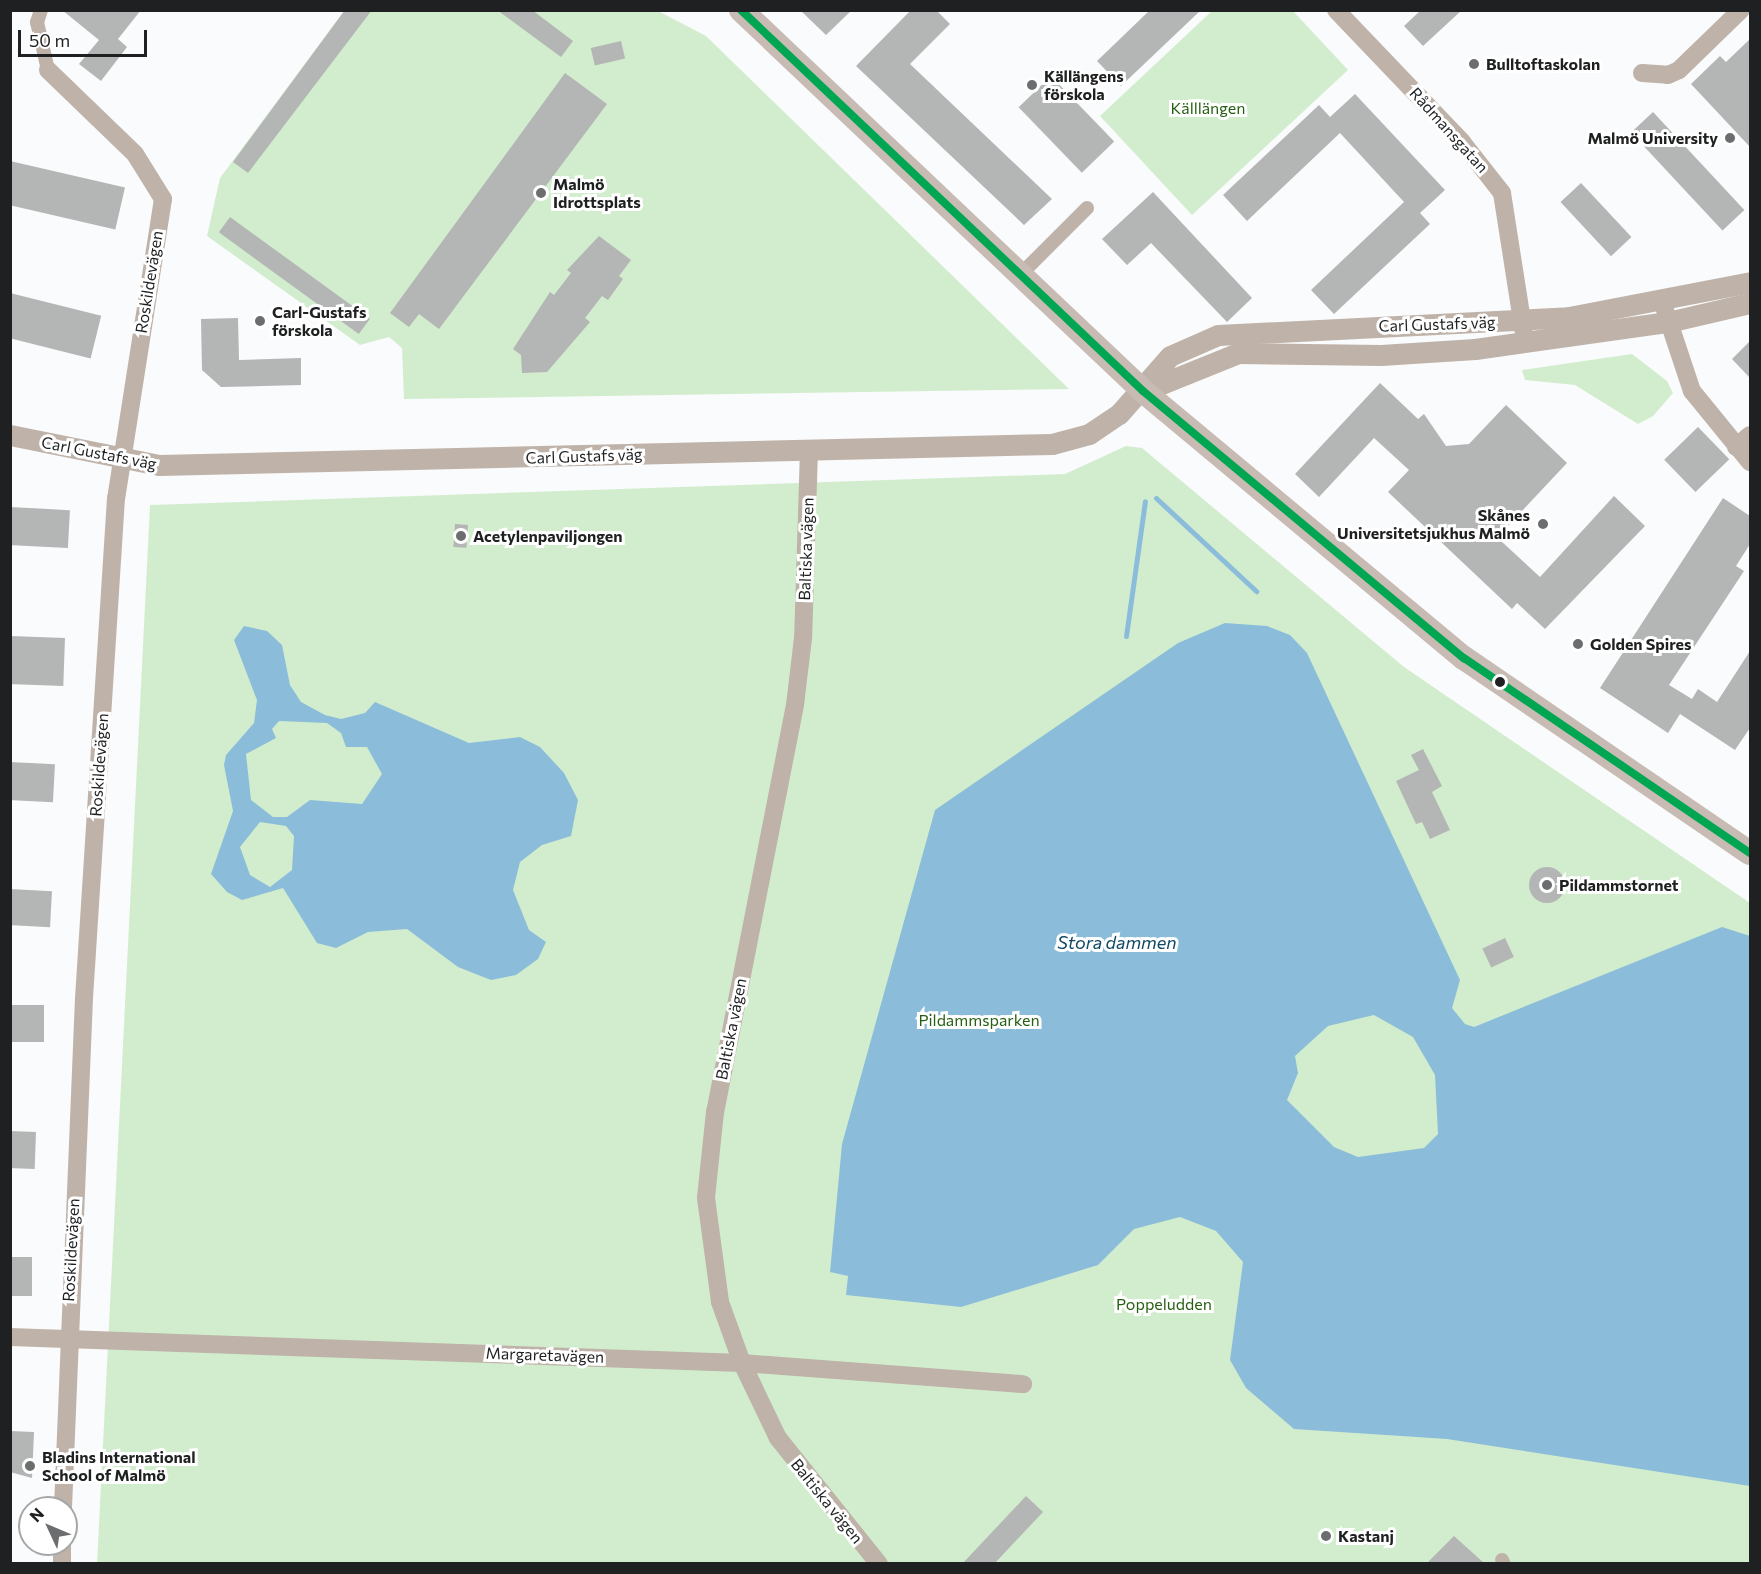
<!DOCTYPE html>
<meta charset="utf-8">
<style>
body{margin:0}
#map{position:relative;width:1761px;height:1574px;overflow:hidden;background:#fafbfc;font-family:Commissioner,sans-serif}
div>[style]{position:absolute}
.green>*{inset:0;background:#d2edcd}
.water>*{inset:0;background:#8bbddb}
.stream>*{height:5px;margin:-2.5px;padding:0 2.5px;transform-origin:2.5px;border-radius:2.5px;background:#8bbddb}
.building>*{inset:0;background:#b4b5b5;transform-origin:0 0}
.round{border-radius:50%}
.pedestrian>*{height:14px;margin:-7px;padding:0 7px;transform-origin:7px;border-radius:7px;background:#bfb2a9}
.minor>*{height:18px;margin:-9px;padding:0 9px;transform-origin:9px;border-radius:9px;background:#bfb2a9}
.tertiary>*{height:21px;margin:-10.5px;padding:0 10.5px;transform-origin:10.5px;border-radius:10.5px;background:#bfb2a9}
.secondary>*{height:24px;margin:-12px;padding:0 12px;transform-origin:12px;border-radius:12px;background:#c7bbb4}
.bus-1>*{height:8px;margin:-4px;padding:0 4px;transform-origin:4px;border-radius:4px;background:#00a651}
.dots>*{width:16px;height:16px;translate:-50% -50%;box-sizing:border-box;border:3px solid #fff;border-radius:50%}
span{translate:-50% -50%;white-space:nowrap;text-align:center;line-height:1.15;-webkit-text-stroke:6px #fff;paint-order:stroke}
.poi-label{font-size:16px;color:#1f2021;font-weight:700}
.left{translate:0 -50%;text-align:left}
.right{translate:-100% -50%;text-align:right}
.park-label{font-size:16px;color:#255f11}
.street-label{font-size:16px;color:#1f2021}
.water-label{font-size:18px;color:#104966;font-style:italic}
.frame{position:absolute;inset:0;border:12px solid #1f2021;pointer-events:none}
.north{position:absolute;left:18px;top:1496px;width:60px;height:60px;box-sizing:border-box;background:#fff;border:2px solid #a5a6a6;border-radius:50%;rotate:314deg;font-size:16px;font-weight:700;line-height:24px;text-align:center;color:#1f2021}
.north::after{content:'';display:block;margin:auto;width:21px;height:27px;background:#6c6d6e;clip-path:polygon(50% 0,100% 100%,50% 72%,0 100%)}
.scale{position:absolute;left:18px;top:30px;width:129px;height:27px;box-sizing:border-box;border:3px solid #1f2021;border-top:0;padding-left:8px;font-size:18px;line-height:21px;white-space:nowrap;color:#1f2021;-webkit-text-stroke:4px #fff;paint-order:stroke}
</style>
<div id="map">
<div class="green">
<i style="clip-path:polygon(1213px 10px,1293px 11px,1348px 70px,1192px 215px,1100px 116px)"></i>
<i style="clip-path:polygon(344px 11px,658px 11px,706px 36px,1069px 389px,404px 399px,402px 348px,389px 337px,360px 345px,207px 236px,220px 178px)"></i>
<i style="clip-path:polygon(1632px 354px,1667px 381px,1673px 393px,1653px 416px,1638px 424px,1575px 385px,1525px 380px,1522px 370px)"></i>
<i style="clip-path:polygon(1126px 446px,1142px 448px,1404px 667px,1750px 903px,1750px 1563px,97px 1564px,150px 505px,1065px 474px)"></i>
</div>
<div class="water">
<i style="clip-path:polygon(evenodd,1225px 623px,1267px 626px,1290px 635px,1307px 653px,1460px 980px,1452px 1008px,1465px 1024px,1474px 1027px,1722px 927px,1750px 936px,1750px 1486px,1447px 1439px,1294px 1429px,1246px 1388px,1230px 1360px,1243px 1262px,1216px 1231px,1180px 1217px,1134px 1229px,1098px 1265px,961px 1307px,846px 1295px,848px 1276px,830px 1272px,842px 1144px,935px 810px,1178px 643px,1225px 623px,1374px 1015px,1413px 1037px,1435px 1075px,1438px 1134px,1424px 1148px,1358px 1157px,1334px 1147px,1287px 1100px,1298px 1073px,1295px 1056px,1328px 1026px,1374px 1015px)"></i>
<i style="clip-path:polygon(evenodd,244px 626px,267px 631px,282px 645px,290px 685px,301px 702px,325px 715px,341px 719px,365px 713px,375px 702px,469px 743px,520px 737px,540px 747px,564px 773px,578px 800px,571px 836px,542px 845px,520px 862px,513px 890px,529px 930px,546px 942px,538px 959px,516px 975px,491px 980px,458px 967px,407px 929px,368px 932px,336px 948px,317px 943px,283px 888px,242px 900px,227px 892px,211px 874px,233px 811px,224px 765px,226px 755px,254px 723px,257px 700px,234px 640px,244px 626px,279px 721px,327px 723px,341px 733px,346px 747px,367px 747px,382px 774px,362px 804px,310px 800px,287px 817px,273px 817px,251px 800px,246px 754px,276px 738px,272px 729px,279px 721px,244px 626px,260px 822px,286px 826px,294px 836px,292px 870px,270px 887px,250px 875px,240px 847px,260px 822px)"></i>
</div>
<div class="stream">
<i style="left:1156px;top:498px;width:137px;rotate:42.9deg"></i>
<i style="left:1126px;top:636px;width:136px;rotate:-82deg"></i>
</div>
<div class="building">
<i style="clip-path:polygon(62px 10px,141px 10px,118px 39px,127px 47px,101px 81px,79px 64px,99px 40px)"></i>
<i style="clip-path:polygon(345px 10px,372px 10px,248px 173px,233px 162px)"></i>
<i style="clip-path:polygon(497px 10px,532px 10px,573px 41px,561px 57px)"></i>
<i style="clip-path:polygon(800px 10px,852px 10px,826px 35px)"></i>
<i style="clip-path:polygon(911px 10px,936px 10px,950px 24px,910px 64px,1052px 199px,1024px 225px,856px 66px)"></i>
<i style="clip-path:polygon(1150px 10px,1201px 10px,1121px 86px,1097px 61px)"></i>
<i style="clip-path:polygon(1421px 10px,1462px 10px,1423px 46px,1404px 26px)"></i>
<i style="clip-path:polygon(1750px 39px,1750px 147px,1691px 84px,1720px 56px,1726px 62px)"></i>
<i style="left:621px;top:41px;width:18px;height:31px;rotate:77deg"></i>
<i style="clip-path:polygon(565px 73px,607px 104px,439px 329px,419px 314px,409px 327px,390px 313px)"></i>
<i style="left:1051px;top:76px;width:91px;height:45px;rotate:46deg"></i>
<i style="clip-path:polygon(1355px 94px,1445px 190px,1420px 213px,1430px 224px,1334px 314px,1311px 290px,1404px 202px,1340px 133px,1247px 221px,1223px 195px,1319px 105px,1330px 117px)"></i>
<i style="left:1653px;top:112px;width:134px;height:30px;rotate:47deg"></i>
<i style="left:10px;top:161px;width:118px;height:43px;rotate:13deg"></i>
<i style="left:1581px;top:183px;width:74px;height:28px;rotate:47deg"></i>
<i style="clip-path:polygon(1153px 192px,1252px 298px,1227px 322px,1151px 243px,1127px 265px,1102px 239px)"></i>
<i style="left:230px;top:217px;width:173px;height:19px;rotate:36deg"></i>
<i style="clip-path:polygon(599px 236px,631px 260px,619px 276px,623px 279px,608px 300px,602px 296px,585px 318px,590px 322px,547px 372px,522px 373px,521px 355px,513px 349px,550px 292px,554px 295px,571px 273px,567px 270px)"></i>
<i style="left:10px;top:293px;width:94px;height:44px;rotate:14deg"></i>
<i style="clip-path:polygon(238px 318px,239px 360px,301px 358px,301px 385px,221px 387px,202px 370px,201px 319px)"></i>
<i style="clip-path:polygon(1750px 341px,1750px 378px,1732px 359px)"></i>
<i style="clip-path:polygon(1380px 383px,1418px 419px,1424px 414px,1446px 446px,1469px 444px,1506px 405px,1567px 463px,1506px 528px,1501px 541px,1540px 577px,1614px 496px,1645px 526px,1545px 629px,1517px 603px,1512px 609px,1388px 492px,1409px 470px,1374px 438px,1319px 497px,1295px 474px)"></i>
<i style="left:1698px;top:427px;width:45px;height:47px;rotate:46deg"></i>
<i style="clip-path:polygon(1723px 498px,1750px 516px,1750px 544px,1736px 566px,1744px 571px,1669px 685px,1692px 699px,1698px 689px,1717px 702px,1750px 651px,1750px 728px,1735px 750px,1680px 714px,1668px 733px,1600px 688px)"></i>
<i style="left:10px;top:507px;width:60px;height:38px;rotate:3deg"></i>
<i style="left:455px;top:524px;width:13px;height:23px;rotate:4deg"></i>
<i style="left:10px;top:636px;width:55px;height:48px;rotate:2deg"></i>
<i style="clip-path:polygon(1423px 749px,1442px 786px,1432px 792px,1450px 830px,1430px 839px,1422px 822px,1416px 824px,1396px 781px,1419px 770px,1411px 755px)"></i>
<i style="left:10px;top:762px;width:45px;height:38px;rotate:3deg"></i>
<i class="round" style="left:1529px;top:867px;width:36px;height:36px"></i>
<i style="left:10px;top:889px;width:42px;height:36px;rotate:3deg"></i>
<i style="left:1505px;top:938px;width:21px;height:25px;rotate:65deg"></i>
<i style="left:10px;top:1005px;width:34px;height:37px"></i>
<i style="left:10px;top:1131px;width:26px;height:37px;rotate:2deg"></i>
<i style="left:10px;top:1257px;width:22px;height:39px"></i>
<i style="clip-path:polygon(10px 1431px,34px 1432px,32px 1478px,10px 1472px)"></i>
<i style="clip-path:polygon(1026px 1496px,1043px 1512px,995px 1563px,963px 1563px)"></i>
<i style="clip-path:polygon(1454px 1536px,1484px 1563px,1427px 1563px)"></i>
</div>
<div class="pedestrian">
<i style="left:41px;top:10px;width:13px;rotate:108deg"></i>
<i style="left:37px;top:22px;width:49px;rotate:77.1deg"></i>
<i style="left:1022px;top:273px;width:92px;rotate:-45deg"></i>
<i style="left:1502px;top:1560px;width:4px;rotate:63deg"></i>
</div>
<div class="minor">
<i style="left:1336px;top:10px;width:182px;rotate:46.3deg"></i>
<i style="left:1462px;top:142px;width:65px;rotate:51.9deg"></i>
<i style="left:1502px;top:193px;width:143px;rotate:81.1deg"></i>
<i style="left:48px;top:70px;width:121px;rotate:44deg"></i>
<i style="left:135px;top:154px;width:53px;rotate:58.1deg"></i>
<i style="left:163px;top:199px;width:303px;rotate:98.9deg"></i>
<i style="left:116px;top:498px;width:501px;rotate:93.66deg"></i>
<i style="left:84px;top:998px;width:510px;rotate:92.36deg"></i>
<i style="left:1642px;top:73px;width:26px;rotate:4deg"></i>
<i style="left:1668px;top:75px;width:12px;rotate:-24deg"></i>
<i style="left:1679px;top:70px;width:86px;rotate:-44.1deg"></i>
<i style="left:1662px;top:301px;width:95px;rotate:71.6deg"></i>
<i style="left:1692px;top:391px;width:92px;rotate:50.8deg"></i>
<i style="left:1736px;top:447px;width:18px;rotate:-41deg"></i>
<i style="left:809px;top:450px;width:188px;rotate:91.8deg"></i>
<i style="left:803px;top:638px;width:67px;rotate:96.8deg"></i>
<i style="left:795px;top:705px;width:415px;rotate:101.1deg"></i>
<i style="left:715px;top:1112px;width:86px;rotate:96deg"></i>
<i style="left:706px;top:1198px;width:105px;rotate:82.3deg"></i>
<i style="left:720px;top:1302px;width:65px;rotate:70.2deg"></i>
<i style="left:742px;top:1363px;width:83px;rotate:64.4deg"></i>
<i style="left:778px;top:1438px;width:161px;rotate:51.3deg"></i>
<i style="left:10px;top:1337px;width:732px;rotate:2.03deg"></i>
<i style="left:742px;top:1363px;width:282px;rotate:4.3deg"></i>
<i style="left:62px;top:1564px;width:20px;rotate:-90deg"></i>
</div>
<div class="tertiary">
<i style="left:1144px;top:391px;width:101px;rotate:-22deg"></i>
<i style="left:1238px;top:353px;width:143px;rotate:0.8deg"></i>
<i style="left:1381px;top:355px;width:94px;rotate:-3.7deg"></i>
<i style="left:1475px;top:349px;width:195px;rotate:-8deg"></i>
<i style="left:1668px;top:322px;width:84px;rotate:-13deg"></i>
<i style="left:10px;top:435px;width:152px;rotate:11.4deg"></i>
<i style="left:159px;top:465px;width:893px;rotate:-1.35deg"></i>
<i style="left:1052px;top:444px;width:38px;rotate:-15deg"></i>
<i style="left:1089px;top:434px;width:36px;rotate:-34deg"></i>
<i style="left:1119px;top:414px;width:77px;rotate:-48.7deg"></i>
<i style="left:1170px;top:356px;width:52px;rotate:-23.6deg"></i>
<i style="left:1218px;top:335px;width:351px;rotate:-2.9deg"></i>
<i style="left:1569px;top:317px;width:184px;rotate:-10.9deg"></i>
</div>
<div class="secondary">
<i style="left:741px;top:10px;width:554px;rotate:43.46deg"></i>
<i style="left:1143px;top:391px;width:418px;rotate:39.8deg"></i>
<i style="left:1464px;top:658px;width:346px;rotate:34.3deg"></i>
</div>
<div class="bus-1">
<i style="left:741px;top:10px;width:554px;rotate:43.46deg"></i>
<i style="left:1143px;top:391px;width:418px;rotate:39.8deg"></i>
<i style="left:1464px;top:658px;width:346px;rotate:34.3deg"></i>
</div>
<div class="dots">
<i style="left:1474px;top:64px;background:#6c6d6e"></i>
<i style="left:1032px;top:85px;background:#6c6d6e"></i>
<i style="left:1730px;top:138px;background:#6c6d6e"></i>
<i style="left:541px;top:193px;background:#6c6d6e"></i>
<i style="left:260px;top:321px;background:#6c6d6e"></i>
<i style="left:1543px;top:524px;background:#6c6d6e"></i>
<i style="left:461px;top:536px;background:#6c6d6e"></i>
<i style="left:1578px;top:644px;background:#6c6d6e"></i>
<i style="left:1500px;top:682px;background:#1f2021"></i>
<i style="left:1547px;top:885px;background:#6c6d6e"></i>
<i style="left:30px;top:1466px;background:#6c6d6e"></i>
<i style="left:1326px;top:1536px;background:#6c6d6e"></i>
</div>
<div class="poi-label">
<span class="left" style="left:1486px;top:64px">Bulltoftaskolan</span>
<span class="left" style="left:1044px;top:85px">Källängens<br>förskola</span>
<span class="right" style="left:1718px;top:138px">Malmö University</span>
<span class="left" style="left:553px;top:193px">Malmö<br>Idrottsplats</span>
<span class="left" style="left:272px;top:321px">Carl-Gustafs<br>förskola</span>
<span class="right" style="left:1530px;top:524px">Skånes<br>Universitetsjukhus Malmö</span>
<span class="left" style="left:473px;top:536px">Acetylenpaviljongen</span>
<span class="left" style="left:1590px;top:644px">Golden Spires</span>
<span class="left" style="left:1559px;top:885px">Pildammstornet</span>
<span class="left" style="left:42px;top:1466px">Bladins International<br>School of Malmö</span>
<span class="left" style="left:1338px;top:1536px">Kastanj</span>
</div>
<div class="park-label">
<span style="left:1208px;top:108px">Källlängen</span>
<span style="left:979px;top:1020px">Pildammsparken</span>
<span style="left:1164px;top:1304px">Poppeludden</span>
</div>
<div class="street-label">
<span style="left:1449px;top:130px;rotate:48deg">Rådmansgatan</span>
<span style="left:149px;top:282px;rotate:-81deg">Roskildevägen</span>
<span style="left:1437px;top:324px;rotate:-2deg">Carl Gustafs väg</span>
<span style="left:99px;top:453px;rotate:11deg">Carl Gustafs väg</span>
<span style="left:584px;top:456px;rotate:-2deg">Carl Gustafs väg</span>
<span style="left:806px;top:549px;rotate:-88deg">Baltiska vägen</span>
<span style="left:99px;top:765px;rotate:-86deg">Roskildevägen</span>
<span style="left:731px;top:1029px;rotate:-79deg">Baltiska vägen</span>
<span style="left:71px;top:1250px;rotate:-87deg">Roskildevägen</span>
<span style="left:545px;top:1355px;rotate:2deg">Margaretavägen</span>
<span style="left:827px;top:1501px;rotate:51deg">Baltiska vägen</span>
</div>
<div class="water-label">
<span style="left:1117px;top:942px">Stora dammen</span>
</div>
<div class="frame"></div>
<div class="north">N</div>
<div class="scale">50 m</div>
</div>
